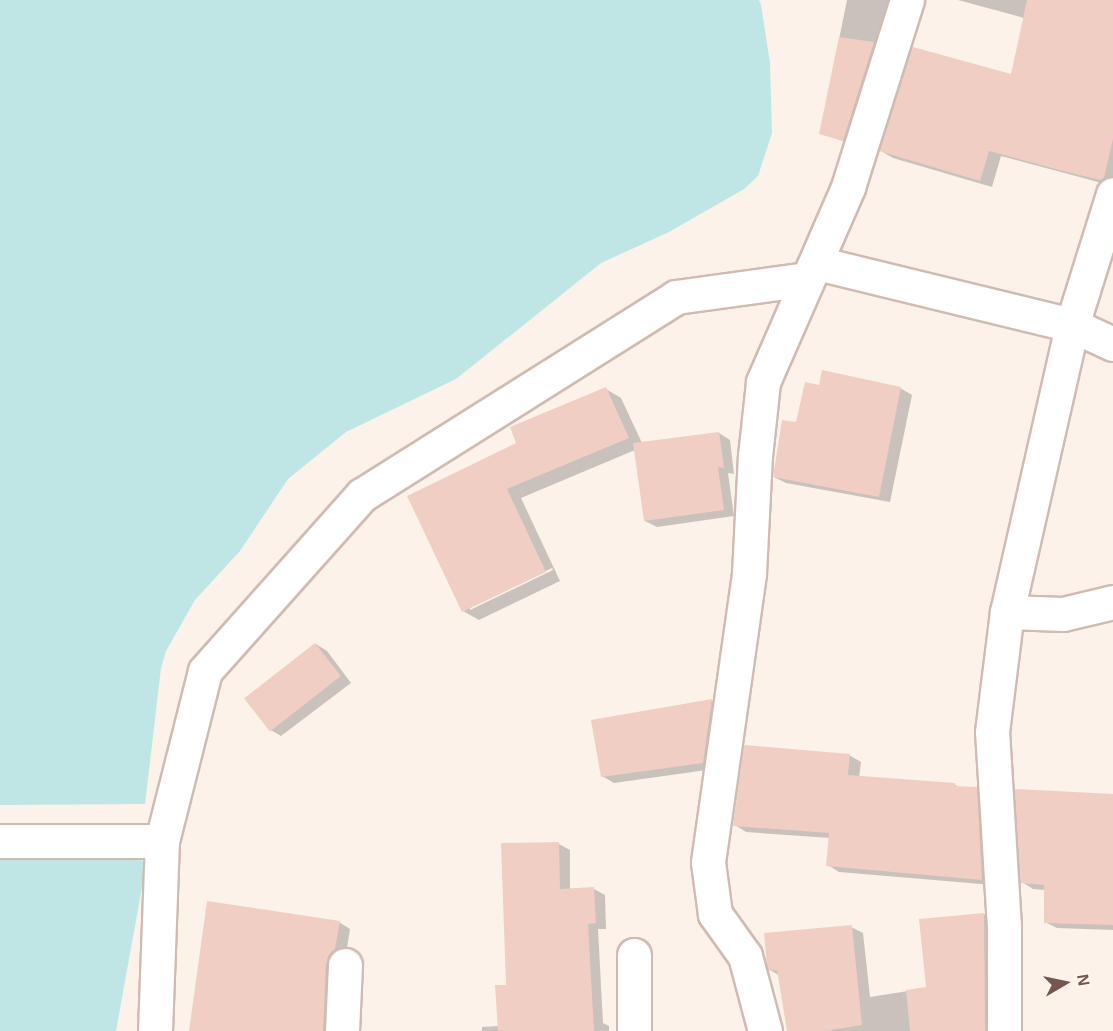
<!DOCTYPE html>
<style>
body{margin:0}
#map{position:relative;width:1113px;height:1031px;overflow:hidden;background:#fcf2ea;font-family:Helvetica,sans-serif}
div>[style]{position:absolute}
.water>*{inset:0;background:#bfe5e5}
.shadow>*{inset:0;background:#0003}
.building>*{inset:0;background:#f0cec3;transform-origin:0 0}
.roads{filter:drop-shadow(2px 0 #d0bbb2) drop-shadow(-2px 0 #d0bbb2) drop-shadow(0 2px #d0bbb2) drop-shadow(0 -2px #d0bbb2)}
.minor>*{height:33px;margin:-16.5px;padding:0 16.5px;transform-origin:16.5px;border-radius:16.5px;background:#fff}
span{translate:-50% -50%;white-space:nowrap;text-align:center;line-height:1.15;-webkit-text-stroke:4.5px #fef7f1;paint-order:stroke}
.north{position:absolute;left:1035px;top:953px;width:60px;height:60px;-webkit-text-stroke:4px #fef7f1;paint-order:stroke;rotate:81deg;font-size:16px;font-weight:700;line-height:24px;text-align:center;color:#76564e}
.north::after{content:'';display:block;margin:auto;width:21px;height:27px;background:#76564e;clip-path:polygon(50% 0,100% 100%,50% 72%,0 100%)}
</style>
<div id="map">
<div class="water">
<i style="clip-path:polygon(0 0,759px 0,761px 5px,770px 63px,772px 133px,758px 176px,744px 189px,669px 232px,601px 263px,456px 379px,346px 432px,288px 479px,240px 551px,195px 600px,166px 651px,161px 668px,145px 804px,0 805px)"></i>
<i style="clip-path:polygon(0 836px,133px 852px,146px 865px,116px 1031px,0 1031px)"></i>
</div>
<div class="shadow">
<i style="clip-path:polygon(847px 0,898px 0,852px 144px,820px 133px)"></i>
<i style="clip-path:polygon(958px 0,1113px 0,1113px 186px,1001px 156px,992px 187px,893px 158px,881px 151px,1012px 76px,1024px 18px)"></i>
<i style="clip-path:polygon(820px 387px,900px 388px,912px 395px,890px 502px,786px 483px,774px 477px,797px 424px)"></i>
<i style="clip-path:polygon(evenodd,606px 389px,621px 398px,642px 443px,719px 433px,730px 440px,734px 474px,728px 473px,734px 516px,657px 527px,645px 521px,635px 450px,521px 498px,560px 581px,479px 620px,463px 611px,409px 496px,518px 443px,606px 389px,552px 568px,553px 570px,470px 610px,470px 607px,552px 568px)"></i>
<i style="clip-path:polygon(316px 644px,327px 651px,351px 683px,281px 736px,269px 729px)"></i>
<i style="clip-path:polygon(712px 701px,723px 707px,714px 769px,614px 783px,602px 776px,593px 722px)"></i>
<i style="clip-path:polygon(849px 755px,861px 762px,859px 778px,954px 784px,960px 788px,976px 789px,988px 795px,993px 885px,839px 872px,828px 865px,830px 838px,746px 832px,735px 825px)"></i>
<i style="clip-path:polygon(1113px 796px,1113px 930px,1057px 928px,1045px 922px,1045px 890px,1033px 889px,1022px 882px)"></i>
<i style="clip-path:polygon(559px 844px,570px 850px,570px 890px,594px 889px,605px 895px,606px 929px,598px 929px,603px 1023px,609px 1026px,609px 1031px,482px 1031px,482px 1027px,499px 1026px,508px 986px)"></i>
<i style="clip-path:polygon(984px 914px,995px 921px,998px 1031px,788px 1031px,780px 976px,770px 970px,851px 927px,863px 933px,870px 997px,927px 988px)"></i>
<i style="clip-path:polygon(339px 922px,350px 929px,334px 1031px,190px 1031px)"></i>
</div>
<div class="building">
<i style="clip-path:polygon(1027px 0,1113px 0,1113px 139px,1104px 178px,1100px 180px,1059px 170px,989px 151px,980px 181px,879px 151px,911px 49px,913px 47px,1011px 74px)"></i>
<i style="clip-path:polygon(839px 37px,874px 42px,843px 141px,819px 134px)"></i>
<i style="clip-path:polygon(822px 370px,901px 387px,879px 497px,773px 477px,782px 420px,796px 422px,805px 382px,819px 385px)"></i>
<i style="clip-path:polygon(606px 387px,629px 438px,507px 489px,546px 572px,462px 612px,407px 496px,516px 443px,510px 427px)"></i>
<i style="clip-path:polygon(719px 432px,724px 468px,718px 467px,724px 510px,644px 521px,633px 443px)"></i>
<i style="left:315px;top:643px;width:42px;height:90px;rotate:52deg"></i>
<i style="clip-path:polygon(712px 699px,703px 763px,601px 777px,591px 720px)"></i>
<i style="clip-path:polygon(744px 745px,850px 754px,848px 775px,955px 783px,955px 786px,977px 787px,982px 880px,826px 866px,829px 833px,733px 826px)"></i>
<i style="clip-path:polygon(1014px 789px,1113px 794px,1113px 925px,1044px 923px,1044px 885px,1020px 883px)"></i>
<i style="clip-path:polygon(559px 842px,560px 889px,594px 887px,596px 923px,588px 924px,594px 1031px,498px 1031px,495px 985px,506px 985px,501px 843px)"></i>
<i style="clip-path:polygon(207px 901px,340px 921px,335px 949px,329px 955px,326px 964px,323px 1031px,189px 1031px)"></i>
<i style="clip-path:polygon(984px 913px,985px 1031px,910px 1031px,906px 990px,926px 987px,919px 919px)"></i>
<i style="clip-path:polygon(852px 925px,862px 1025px,825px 1031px,787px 1031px,777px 970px,768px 971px,767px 966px,764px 933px)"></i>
</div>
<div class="roads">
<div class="minor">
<i style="left:817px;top:263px;width:262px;rotate:13.7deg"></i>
<i style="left:1072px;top:325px;width:45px;rotate:24.9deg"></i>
<i style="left:1007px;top:612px;width:56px;rotate:2deg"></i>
<i style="left:1063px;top:614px;width:51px;rotate:-13.5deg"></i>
<i style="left:0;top:841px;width:162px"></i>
<i style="left:155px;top:1031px;width:190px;rotate:-87.9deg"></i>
<i style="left:162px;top:841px;width:175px;rotate:-75.8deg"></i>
<i style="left:205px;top:671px;width:236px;rotate:-48.3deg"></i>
<i style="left:362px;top:495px;width:371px;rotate:-32.2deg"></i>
<i style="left:676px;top:297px;width:133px;rotate:-7.8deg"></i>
<i style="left:342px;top:1031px;width:66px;rotate:-87.4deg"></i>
<i style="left:634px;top:1031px;width:76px;rotate:-90deg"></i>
<i style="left:765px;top:1031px;width:78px;rotate:-104.9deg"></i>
<i style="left:745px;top:956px;width:52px;rotate:-125.5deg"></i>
<i style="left:715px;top:914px;width:52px;rotate:-97.7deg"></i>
<i style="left:708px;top:862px;width:292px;rotate:-81.9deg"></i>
<i style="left:749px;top:573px;width:117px;rotate:-87.1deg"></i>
<i style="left:755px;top:456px;width:74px;rotate:-83.8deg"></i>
<i style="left:763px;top:382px;width:213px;rotate:-66.4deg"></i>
<i style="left:848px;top:187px;width:196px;rotate:-72.5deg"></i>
<i style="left:1004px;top:1031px;width:104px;rotate:-90deg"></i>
<i style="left:1004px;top:927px;width:195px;rotate:-93.5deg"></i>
<i style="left:992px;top:732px;width:121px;rotate:-82.9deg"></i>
<i style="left:1007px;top:612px;width:294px;rotate:-77.2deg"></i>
<i style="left:1072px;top:325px;width:137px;rotate:-72.6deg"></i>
</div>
</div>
<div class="north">N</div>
</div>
